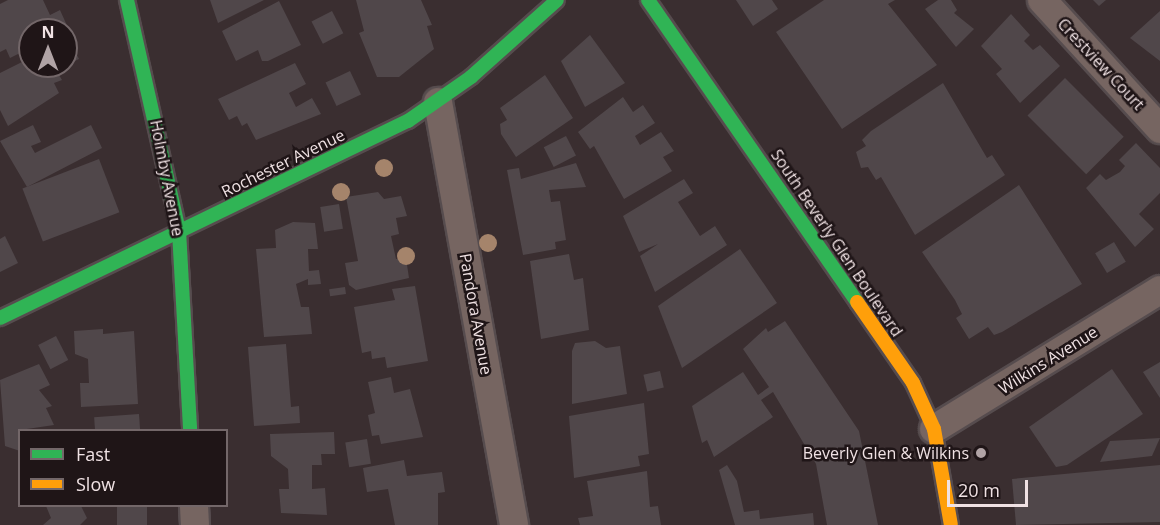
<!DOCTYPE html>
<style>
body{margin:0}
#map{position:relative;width:1160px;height:525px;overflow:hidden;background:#3a2e30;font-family:"Open Sans",sans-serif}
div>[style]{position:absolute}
.building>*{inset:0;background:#50474a;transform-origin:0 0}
.roads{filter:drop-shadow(2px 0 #564c4e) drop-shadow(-2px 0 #564c4e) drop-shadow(0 2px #564c4e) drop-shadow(0 -2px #564c4e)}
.street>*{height:28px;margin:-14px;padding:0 14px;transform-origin:14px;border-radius:14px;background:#766561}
.fast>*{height:14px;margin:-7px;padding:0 7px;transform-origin:7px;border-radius:7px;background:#30b455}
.slow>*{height:14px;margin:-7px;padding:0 7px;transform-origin:7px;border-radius:7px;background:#ff9f0a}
.trees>*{width:18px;height:18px;margin:-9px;border-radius:50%;background:#a5846b}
.dots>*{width:16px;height:16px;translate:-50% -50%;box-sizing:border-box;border:3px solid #1f1517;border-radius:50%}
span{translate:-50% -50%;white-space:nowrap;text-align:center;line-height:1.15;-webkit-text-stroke:5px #1f1517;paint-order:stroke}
.street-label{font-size:16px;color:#f0e2e4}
.poi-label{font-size:16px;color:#f0e2e4}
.right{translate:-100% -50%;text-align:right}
.legend{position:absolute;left:18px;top:429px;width:210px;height:78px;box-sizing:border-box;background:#1f1517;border:2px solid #736769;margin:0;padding:8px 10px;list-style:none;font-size:18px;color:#f0e2e4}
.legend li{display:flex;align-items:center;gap:12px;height:30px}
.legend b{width:30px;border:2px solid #736769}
.north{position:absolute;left:18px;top:18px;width:60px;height:60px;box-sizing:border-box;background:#1f1517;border:2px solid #736769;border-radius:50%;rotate:0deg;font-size:16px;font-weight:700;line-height:24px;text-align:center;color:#f0e2e4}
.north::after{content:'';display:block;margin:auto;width:21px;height:27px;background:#b0a3a5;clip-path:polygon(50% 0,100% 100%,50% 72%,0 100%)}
.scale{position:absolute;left:947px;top:480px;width:81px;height:27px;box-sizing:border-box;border:3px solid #f0e2e4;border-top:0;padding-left:8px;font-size:18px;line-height:21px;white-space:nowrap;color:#f0e2e4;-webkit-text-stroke:4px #1f1517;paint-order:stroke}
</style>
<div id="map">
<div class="building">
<i style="clip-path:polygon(8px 0,43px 0,50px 15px,60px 10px,69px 30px,30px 30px,30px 48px,10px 58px,6px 49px,0 52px,0 4px)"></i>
<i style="clip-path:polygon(210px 0,264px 0,218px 23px)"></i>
<i style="clip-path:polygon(356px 0,421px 0,432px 25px,427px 26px,434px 49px,399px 77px,377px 77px,359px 33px,364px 31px)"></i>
<i style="clip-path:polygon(736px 0,772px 0,778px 9px,753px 26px)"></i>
<i style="clip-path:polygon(824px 0,895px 0,888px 4px,937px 65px,842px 129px,776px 32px)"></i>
<i style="clip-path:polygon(938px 0,951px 0,957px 10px,954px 13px,974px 29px,956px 47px,925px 9px)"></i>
<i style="clip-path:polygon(1093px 0,1106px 0,1099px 6px)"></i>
<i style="clip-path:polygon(279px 1px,301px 45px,268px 61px,262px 61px,258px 50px,236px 61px,222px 31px)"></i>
<i style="left:332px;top:11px;width:25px;height:23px;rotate:63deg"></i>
<i style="clip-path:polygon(1160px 11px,1160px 61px,1130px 38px)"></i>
<i style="clip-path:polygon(1011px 14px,1030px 35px,1024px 41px,1033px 50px,1040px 45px,1060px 66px,1020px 103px,996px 74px,1002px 69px,981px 46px)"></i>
<i style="clip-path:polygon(590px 35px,625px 83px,585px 107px,561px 61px)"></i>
<i style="clip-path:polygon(68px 38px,79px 59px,66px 65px,66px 39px)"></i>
<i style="clip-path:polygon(30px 58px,30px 66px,64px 66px,56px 70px,62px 80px,54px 83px,59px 93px,8px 126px,0 110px,0 73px)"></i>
<i style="clip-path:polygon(295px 63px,306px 84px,289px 93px,296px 107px,312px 98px,321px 114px,256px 140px,247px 123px,242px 126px,237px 116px,229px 120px,218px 99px)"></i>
<i style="left:350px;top:71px;width:26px;height:27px;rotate:65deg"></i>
<i style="clip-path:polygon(545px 75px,573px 118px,516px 157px,501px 134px,500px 124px,507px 120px,500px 108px)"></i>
<i style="left:1065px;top:78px;width:83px;height:53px;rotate:45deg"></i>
<i style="clip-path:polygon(943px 83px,987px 158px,992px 155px,1005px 175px,915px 235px,881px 177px,876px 180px,868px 167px,861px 168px,856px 152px,866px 146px,862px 140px,871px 131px)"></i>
<i style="clip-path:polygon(623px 97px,633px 112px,643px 105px,655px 123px,635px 136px,640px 145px,661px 132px,674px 151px,663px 157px,672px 171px,624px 199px,594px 146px,590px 149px,578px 132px)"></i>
<i style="clip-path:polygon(33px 125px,41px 142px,31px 146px,35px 153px,91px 125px,102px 148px,27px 187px,0 141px)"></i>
<i style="left:566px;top:136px;width:22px;height:25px;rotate:63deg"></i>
<i style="clip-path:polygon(1136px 143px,1160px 168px,1160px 193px,1139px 214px,1154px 229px,1135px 247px,1086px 188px,1100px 174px,1106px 180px,1120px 172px,1125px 166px,1119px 160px)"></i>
<i style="left:99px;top:159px;width:57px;height:82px;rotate:69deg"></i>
<i style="clip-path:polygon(576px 163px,586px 187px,549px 190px,551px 202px,560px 201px,566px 240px,555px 242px,556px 249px,523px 255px,507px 170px,519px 168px,521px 179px)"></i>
<i style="clip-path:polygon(684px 179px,693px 193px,678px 202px,700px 236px,715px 226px,727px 245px,655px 292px,640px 256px,658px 244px,639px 252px,623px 216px)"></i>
<i style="clip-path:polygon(1019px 185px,1082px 284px,1002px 332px,994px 335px,988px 327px,969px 339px,956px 318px,962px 314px,955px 300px,922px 252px)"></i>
<i style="clip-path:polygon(378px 192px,384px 199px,401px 196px,407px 216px,396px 218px,399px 234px,391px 236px,396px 259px,406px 258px,409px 278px,356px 290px,349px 285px,345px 263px,358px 261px,346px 197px)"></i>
<i style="left:339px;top:204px;width:25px;height:19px;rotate:81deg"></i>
<i style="clip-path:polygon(293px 222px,315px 223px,318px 249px,308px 249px,309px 271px,319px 270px,321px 284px,308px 285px,308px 279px,296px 284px,301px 307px,309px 307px,312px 334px,264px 337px,256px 249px,276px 248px,275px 230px)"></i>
<i style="clip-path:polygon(5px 236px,18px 263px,0 272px,0 239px)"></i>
<i style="left:1114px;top:242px;width:23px;height:22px;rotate:59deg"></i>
<i style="clip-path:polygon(740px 249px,777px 303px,682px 368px,658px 306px)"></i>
<i style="clip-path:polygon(569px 254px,574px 280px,583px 278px,589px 330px,541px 339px,530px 261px)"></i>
<i style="clip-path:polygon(415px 286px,428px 361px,387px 368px,385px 357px,372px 359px,371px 351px,362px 353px,354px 307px,395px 300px,392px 289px)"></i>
<i style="left:345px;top:287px;width:7px;height:16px;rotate:82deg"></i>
<i style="clip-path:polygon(785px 321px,859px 431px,878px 525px,827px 525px,816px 464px,773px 392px,761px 400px,773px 417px,714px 457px,707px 440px,702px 443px,692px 406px,743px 372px,758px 395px,769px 387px,743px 349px,766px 328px,768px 332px)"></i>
<i style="clip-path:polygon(103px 329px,103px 334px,134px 331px,138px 404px,81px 407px,80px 383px,89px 383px,88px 359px,75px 354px,74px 331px)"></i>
<i style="left:56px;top:336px;width:27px;height:20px;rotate:63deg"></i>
<i style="clip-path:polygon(595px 341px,606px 348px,620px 346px,627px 394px,572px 404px,572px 351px,575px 343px)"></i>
<i style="clip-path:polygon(286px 344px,291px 407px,299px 406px,300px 423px,254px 426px,248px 347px)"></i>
<i style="clip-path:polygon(1160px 362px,1160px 398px,1143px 372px)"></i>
<i style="clip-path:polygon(39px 364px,50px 385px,39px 390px,52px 406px,46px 408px,54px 425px,20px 430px,20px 451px,5px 446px,0 380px)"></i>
<i style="clip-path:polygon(1112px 369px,1143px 414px,1067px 465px,1056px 467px,1029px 427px)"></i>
<i style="left:660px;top:371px;width:17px;height:17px;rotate:77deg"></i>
<i style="clip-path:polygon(391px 377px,394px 393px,410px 389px,423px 437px,381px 444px,379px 435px,372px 436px,368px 415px,375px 413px,368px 382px)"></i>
<i style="clip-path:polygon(644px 403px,649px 454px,638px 456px,640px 466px,574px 478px,569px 416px)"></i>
<i style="left:139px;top:414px;width:16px;height:45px;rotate:86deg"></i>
<i style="clip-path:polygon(334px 432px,335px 454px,321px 454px,322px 465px,312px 465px,312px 489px,325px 488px,327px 515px,281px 513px,279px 489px,289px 489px,288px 469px,271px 456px,270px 434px)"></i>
<i style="clip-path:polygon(1160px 438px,1152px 456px,1100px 462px,1110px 441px)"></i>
<i style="left:367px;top:439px;width:25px;height:22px;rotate:81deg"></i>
<i style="clip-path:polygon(404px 460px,407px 476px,442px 472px,445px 492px,438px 493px,438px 525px,395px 525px,388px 489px,367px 492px,363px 468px)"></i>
<i style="clip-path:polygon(727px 465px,737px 481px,744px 512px,759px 510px,760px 519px,813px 513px,814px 525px,735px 525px,719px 470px)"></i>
<i style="clip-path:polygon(1160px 465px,1160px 522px,1016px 525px,1012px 479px)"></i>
<i style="clip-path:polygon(647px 471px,650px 507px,658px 506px,661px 525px,580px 525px,578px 518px,593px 516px,587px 481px)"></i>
<i style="clip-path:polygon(46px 506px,81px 506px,87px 518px,80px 525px,43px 525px,51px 518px)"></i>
<i style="left:117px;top:506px;width:30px;height:19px"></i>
</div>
<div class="roads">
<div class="street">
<i style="left:1042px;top:0;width:175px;rotate:47.5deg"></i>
<i style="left:438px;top:102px;width:430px;rotate:79.8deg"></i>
<i style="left:934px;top:429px;width:265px;rotate:-31.6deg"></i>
<i style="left:194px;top:506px;width:19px;rotate:87deg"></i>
</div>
<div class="fast">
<i style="left:127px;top:0;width:237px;rotate:77.3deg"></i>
<i style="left:179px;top:231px;width:199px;rotate:86.8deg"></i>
<i style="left:648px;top:0;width:367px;rotate:55.3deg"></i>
<i style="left:0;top:318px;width:453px;rotate:-25.8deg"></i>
<i style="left:408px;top:121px;width:77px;rotate:-34.9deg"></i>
<i style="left:471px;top:77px;width:115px;rotate:-41.8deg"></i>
</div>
<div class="slow">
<i style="left:857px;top:302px;width:98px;rotate:55.3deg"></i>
<i style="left:913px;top:383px;width:51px;rotate:65.5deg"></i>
<i style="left:934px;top:429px;width:97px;rotate:80deg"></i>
</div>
</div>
<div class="trees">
<i style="left:384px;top:168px"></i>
<i style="left:341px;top:192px"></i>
<i style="left:488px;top:243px"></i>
<i style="left:406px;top:256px"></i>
</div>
<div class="dots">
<i style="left:981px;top:453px;background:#b0a3a5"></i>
</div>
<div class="street-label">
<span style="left:1101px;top:64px;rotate:47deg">Crestview Court</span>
<span style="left:283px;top:163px;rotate:-26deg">Rochester Avenue</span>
<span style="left:167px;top:178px;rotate:79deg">Holmby Avenue</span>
<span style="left:837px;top:243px;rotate:56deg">South Beverly Glen Boulevard</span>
<span style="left:476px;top:314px;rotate:80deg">Pandora Avenue</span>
<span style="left:1048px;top:360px;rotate:-32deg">Wilkins Avenue</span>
</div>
<div class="poi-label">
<span class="right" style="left:969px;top:453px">Beverly Glen &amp; Wilkins</span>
</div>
<ul class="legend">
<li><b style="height:8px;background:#30b455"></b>Fast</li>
<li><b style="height:8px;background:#ff9f0a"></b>Slow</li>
</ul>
<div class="north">N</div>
<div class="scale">20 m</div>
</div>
